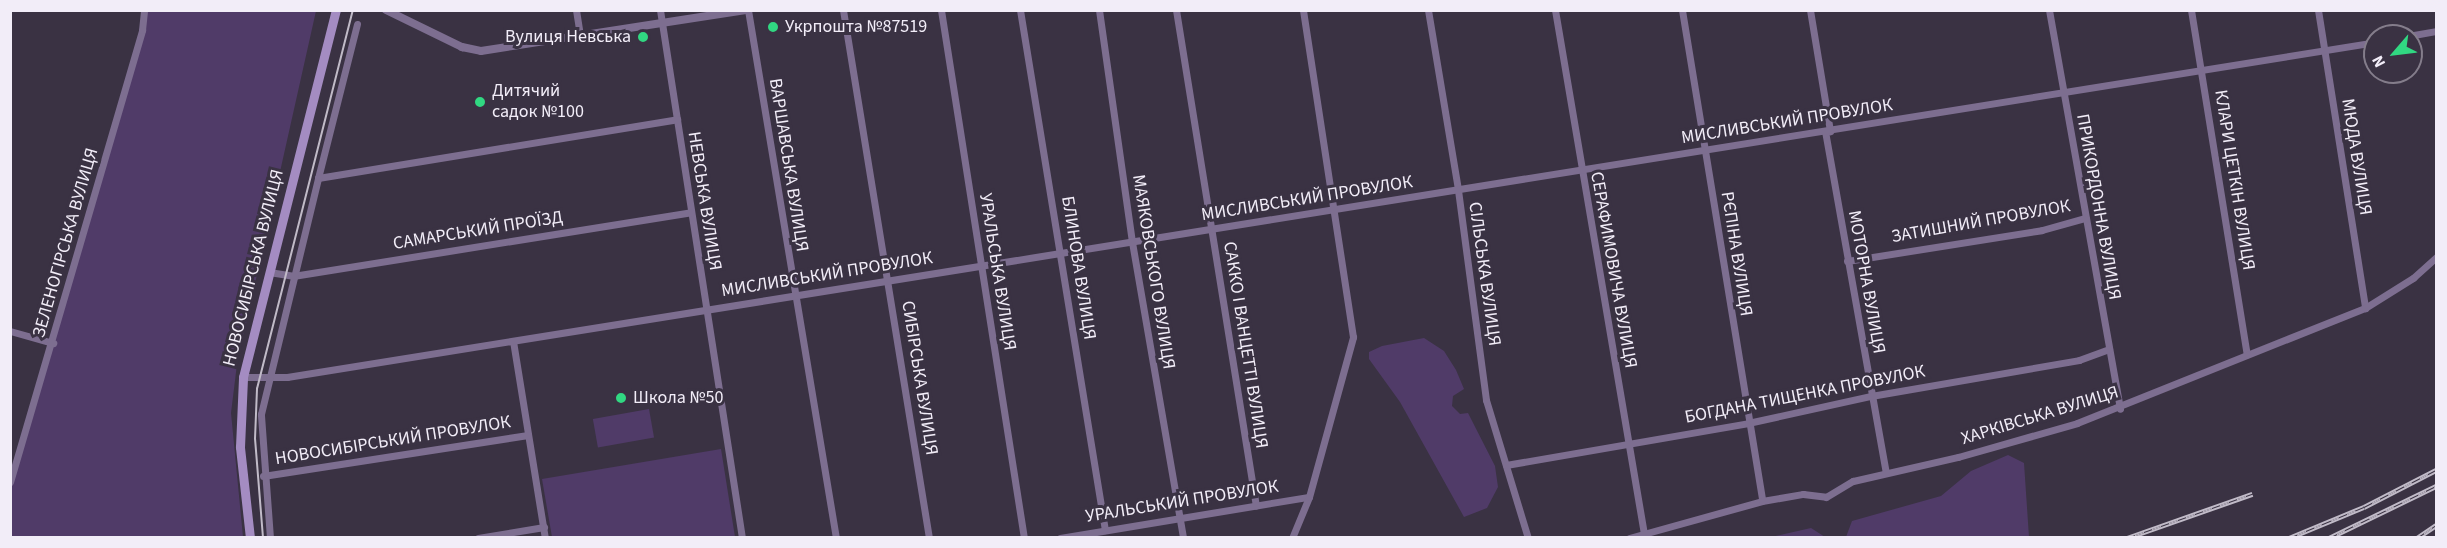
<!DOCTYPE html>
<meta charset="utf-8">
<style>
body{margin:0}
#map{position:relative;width:2447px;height:548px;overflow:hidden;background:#3a3243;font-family:"Source Sans 3",sans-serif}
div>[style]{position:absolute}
.green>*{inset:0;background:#503b68;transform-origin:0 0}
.minor>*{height:7px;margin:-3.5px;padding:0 3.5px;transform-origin:3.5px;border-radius:3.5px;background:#7d6e90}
.tertiary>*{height:8px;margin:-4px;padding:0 4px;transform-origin:4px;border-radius:4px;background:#7d6e90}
.secondary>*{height:9px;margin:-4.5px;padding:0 4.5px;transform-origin:4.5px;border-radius:4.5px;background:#a48cc2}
.tram>*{height:1.5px;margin:-0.75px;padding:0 0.75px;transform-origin:0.75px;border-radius:0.75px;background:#c1bbc8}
.rail>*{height:5px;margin-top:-2.5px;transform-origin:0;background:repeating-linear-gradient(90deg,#3a3243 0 9px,#c1bbc8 0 18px);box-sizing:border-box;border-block:2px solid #c1bbc8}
.dots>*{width:16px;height:16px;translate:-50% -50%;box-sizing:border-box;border:3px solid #3a3243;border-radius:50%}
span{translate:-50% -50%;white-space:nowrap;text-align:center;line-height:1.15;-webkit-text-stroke:6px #3a3243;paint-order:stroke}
.poi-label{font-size:18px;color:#f2edf8}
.left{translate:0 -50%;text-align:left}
.right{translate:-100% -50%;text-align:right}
.street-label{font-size:18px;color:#f2edf8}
.frame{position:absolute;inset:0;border:12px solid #f2edf8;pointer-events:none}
.north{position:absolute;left:2363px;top:24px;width:60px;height:60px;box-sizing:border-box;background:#3a3243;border:2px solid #847d8b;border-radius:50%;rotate:242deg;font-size:16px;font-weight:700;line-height:24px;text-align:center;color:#f2edf8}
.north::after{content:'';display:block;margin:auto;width:21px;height:27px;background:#31d882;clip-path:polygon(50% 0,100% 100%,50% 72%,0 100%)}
</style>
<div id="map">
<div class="green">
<i style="clip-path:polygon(144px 11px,316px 11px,237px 364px,231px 413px,243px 537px,11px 538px,11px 482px,142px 30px)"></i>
<i style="clip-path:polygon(1424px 338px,1444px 351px,1456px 370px,1464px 389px,1453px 396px,1452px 406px,1460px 414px,1468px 413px,1495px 466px,1498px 487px,1487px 508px,1464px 517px,1400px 402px,1369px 359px,1369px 352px,1382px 346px)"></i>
<i style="left:649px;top:409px;width:29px;height:57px;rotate:80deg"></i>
<i style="clip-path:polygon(721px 449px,735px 537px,552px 537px,542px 479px)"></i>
<i style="clip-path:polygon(2008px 455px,2024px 463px,2029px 537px,1846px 537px,1852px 521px,1941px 496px,1971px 471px)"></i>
<i style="clip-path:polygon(1811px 528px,1825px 537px,1767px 537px,1771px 537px)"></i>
</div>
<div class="minor">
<i style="left:576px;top:10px;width:26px;rotate:81deg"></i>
<i style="left:660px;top:10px;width:534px;rotate:81.17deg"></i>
<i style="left:748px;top:10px;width:535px;rotate:80.54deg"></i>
<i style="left:843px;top:10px;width:535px;rotate:80.75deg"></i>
<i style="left:941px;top:10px;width:534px;rotate:81.07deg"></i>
<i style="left:1020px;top:10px;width:527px;rotate:80.72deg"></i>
<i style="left:1099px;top:10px;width:234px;rotate:81.9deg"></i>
<i style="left:1132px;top:242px;width:300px;rotate:80.2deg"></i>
<i style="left:1176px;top:10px;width:502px;rotate:80.84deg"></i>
<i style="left:1428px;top:10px;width:182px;rotate:80.5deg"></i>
<i style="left:1458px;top:190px;width:212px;rotate:82.4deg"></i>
<i style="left:1486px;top:400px;width:144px;rotate:73.1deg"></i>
<i style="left:1555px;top:10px;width:532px;rotate:80.36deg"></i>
<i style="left:1682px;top:10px;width:497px;rotate:80.7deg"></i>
<i style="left:1810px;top:10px;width:123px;rotate:80.6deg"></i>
<i style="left:2049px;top:10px;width:405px;rotate:79.9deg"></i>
<i style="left:2191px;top:10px;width:349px;rotate:80.8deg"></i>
<i style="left:2318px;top:10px;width:302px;rotate:81deg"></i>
<i style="left:357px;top:24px;width:159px;rotate:104.2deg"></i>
<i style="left:318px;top:178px;width:364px;rotate:-9.3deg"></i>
<i style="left:2408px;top:36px;width:28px;rotate:-10deg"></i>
<i style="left:1825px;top:131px;width:347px;rotate:79.9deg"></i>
<i style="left:1847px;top:261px;width:197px;rotate:-9deg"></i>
<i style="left:2042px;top:230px;width:45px;rotate:-15.6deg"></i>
<i style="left:269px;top:272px;width:24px;rotate:9deg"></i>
<i style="left:293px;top:276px;width:403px;rotate:-9.1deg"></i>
<i style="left:10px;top:331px;width:45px;rotate:15.6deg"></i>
<i style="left:513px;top:341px;width:200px;rotate:80.8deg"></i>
<i style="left:243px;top:377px;width:44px"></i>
<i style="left:287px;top:377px;width:2115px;rotate:-9.11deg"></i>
<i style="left:1506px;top:465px;width:246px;rotate:-9.8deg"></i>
<i style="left:1748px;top:423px;width:126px;rotate:-12.4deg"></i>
<i style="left:1871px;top:396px;width:211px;rotate:-9.8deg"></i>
<i style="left:2079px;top:360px;width:32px;rotate:-20deg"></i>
<i style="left:263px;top:476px;width:268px;rotate:-8.8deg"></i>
<i style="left:10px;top:482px;width:471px;rotate:-73.7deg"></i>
<i style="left:142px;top:30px;width:20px;rotate:-84deg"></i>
<i style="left:270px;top:538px;width:124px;rotate:-94.2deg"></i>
<i style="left:261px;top:414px;width:243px;rotate:-76.4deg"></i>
<i style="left:478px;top:538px;width:67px;rotate:-9.5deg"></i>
<i style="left:1060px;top:538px;width:252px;rotate:-9.4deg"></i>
<i style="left:1292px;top:538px;width:44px;rotate:-67.5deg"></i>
<i style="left:1309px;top:497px;width:166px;rotate:-74.6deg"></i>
<i style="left:1353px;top:337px;width:331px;rotate:-98.7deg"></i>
<i style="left:1629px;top:538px;width:138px;rotate:-15.5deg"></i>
<i style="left:1762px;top:501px;width:42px;rotate:-9.7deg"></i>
<i style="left:1803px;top:494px;width:23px;rotate:7deg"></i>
<i style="left:1826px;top:497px;width:31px;rotate:-31deg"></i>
<i style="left:1853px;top:481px;width:108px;rotate:-12.9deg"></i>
<i style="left:1958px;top:457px;width:124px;rotate:-15.9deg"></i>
<i style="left:2077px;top:423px;width:310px;rotate:-21.8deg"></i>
<i style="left:2365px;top:308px;width:57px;rotate:-32deg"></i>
<i style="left:2413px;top:278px;width:31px;rotate:-42deg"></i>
</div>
<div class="tertiary">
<i style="left:386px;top:10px;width:85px;rotate:26deg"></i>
<i style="left:462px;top:47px;width:19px;rotate:12deg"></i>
<i style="left:481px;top:51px;width:268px;rotate:-8.8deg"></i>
</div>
<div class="secondary">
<i style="left:250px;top:538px;width:92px;rotate:-96.3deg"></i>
<i style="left:240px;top:447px;width:70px;rotate:-87.5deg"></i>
<i style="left:243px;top:377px;width:379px;rotate:-75.8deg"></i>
</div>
<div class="tram">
<i style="left:263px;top:538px;width:99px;rotate:-94.6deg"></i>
<i style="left:255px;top:439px;width:50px;rotate:-87.7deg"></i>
<i style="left:257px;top:389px;width:391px;rotate:-75.8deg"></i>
</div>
<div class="rail">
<i style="left:2127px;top:538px;width:133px;rotate:-19.4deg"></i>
<i style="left:2289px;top:538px;width:81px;rotate:-22.5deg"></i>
<i style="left:2364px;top:507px;width:81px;rotate:-27.2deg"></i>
<i style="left:2329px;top:538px;width:119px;rotate:-25.9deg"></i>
<i style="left:2417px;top:538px;width:23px;rotate:-34deg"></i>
</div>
<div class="dots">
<i style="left:773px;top:27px;background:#31d882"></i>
<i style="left:643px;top:37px;background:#31d882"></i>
<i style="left:480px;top:102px;background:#31d882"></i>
<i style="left:621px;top:398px;background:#31d882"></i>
</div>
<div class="poi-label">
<span class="left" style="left:785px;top:27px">Укрпошта №87519</span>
<span class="right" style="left:631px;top:37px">Вулиця Невська</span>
<span class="left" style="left:492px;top:102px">Дитячий<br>садок №100</span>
<span class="left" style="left:633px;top:398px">Школа №50</span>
</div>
<div class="street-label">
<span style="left:1787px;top:122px;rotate:-9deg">МИСЛИВСЬКИЙ ПРОВУЛОК</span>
<span style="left:2356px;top:157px;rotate:81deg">МЮДА ВУЛИЦЯ</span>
<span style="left:788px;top:165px;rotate:81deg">ВАРШАВСЬКА ВУЛИЦЯ</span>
<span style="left:2234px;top:180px;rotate:81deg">КЛАРИ ЦЕТКІН ВУЛИЦЯ</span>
<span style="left:1307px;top:199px;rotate:-9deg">МИСЛИВСЬКИЙ ПРОВУЛОК</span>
<span style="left:704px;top:201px;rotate:81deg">НЕВСЬКА ВУЛИЦЯ</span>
<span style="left:2098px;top:207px;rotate:80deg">ПРИКОРДОННА ВУЛИЦЯ</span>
<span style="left:1981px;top:222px;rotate:-10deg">ЗАТИШНИЙ ПРОВУЛОК</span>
<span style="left:478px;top:231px;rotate:-9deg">САМАРСЬКИЙ ПРОЇЗД</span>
<span style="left:66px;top:243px;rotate:-74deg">ЗЕЛЕНОГІРСЬКА ВУЛИЦЯ</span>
<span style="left:1736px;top:254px;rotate:81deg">РЄПІНА ВУЛИЦЯ</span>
<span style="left:254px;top:268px;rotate:-76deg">НОВОСИБІРСЬКА ВУЛИЦЯ</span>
<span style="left:1078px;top:268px;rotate:81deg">БЛИНОВА ВУЛИЦЯ</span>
<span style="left:1613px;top:270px;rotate:80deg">СЕРАФИМОВИЧА ВУЛИЦЯ</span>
<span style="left:997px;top:272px;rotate:81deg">УРАЛЬСЬКА ВУЛИЦЯ</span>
<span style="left:1153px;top:272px;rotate:81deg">МАЯКОВСЬКОГО ВУЛИЦЯ</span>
<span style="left:1484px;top:274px;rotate:82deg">СІЛЬСЬКА ВУЛИЦЯ</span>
<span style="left:827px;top:275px;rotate:-9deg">МИСЛИВСЬКИЙ ПРОВУЛОК</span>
<span style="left:1866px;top:282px;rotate:80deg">МОТОРНА ВУЛИЦЯ</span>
<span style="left:1245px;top:345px;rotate:81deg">САККО І ВАНЦЕТТІ ВУЛИЦЯ</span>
<span style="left:919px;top:378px;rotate:81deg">СИБІРСЬКА ВУЛИЦЯ</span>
<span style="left:1805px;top:395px;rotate:-11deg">БОГДАНА ТИЩЕНКА ПРОВУЛОК</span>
<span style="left:2040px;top:416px;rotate:-17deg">ХАРКІВСЬКА ВУЛИЦЯ</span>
<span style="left:393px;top:441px;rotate:-9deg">НОВОСИБІРСЬКИЙ ПРОВУЛОК</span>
<span style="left:1182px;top:502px;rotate:-9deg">УРАЛЬСЬКИЙ ПРОВУЛОК</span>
</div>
<div class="frame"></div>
<div class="north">N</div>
</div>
